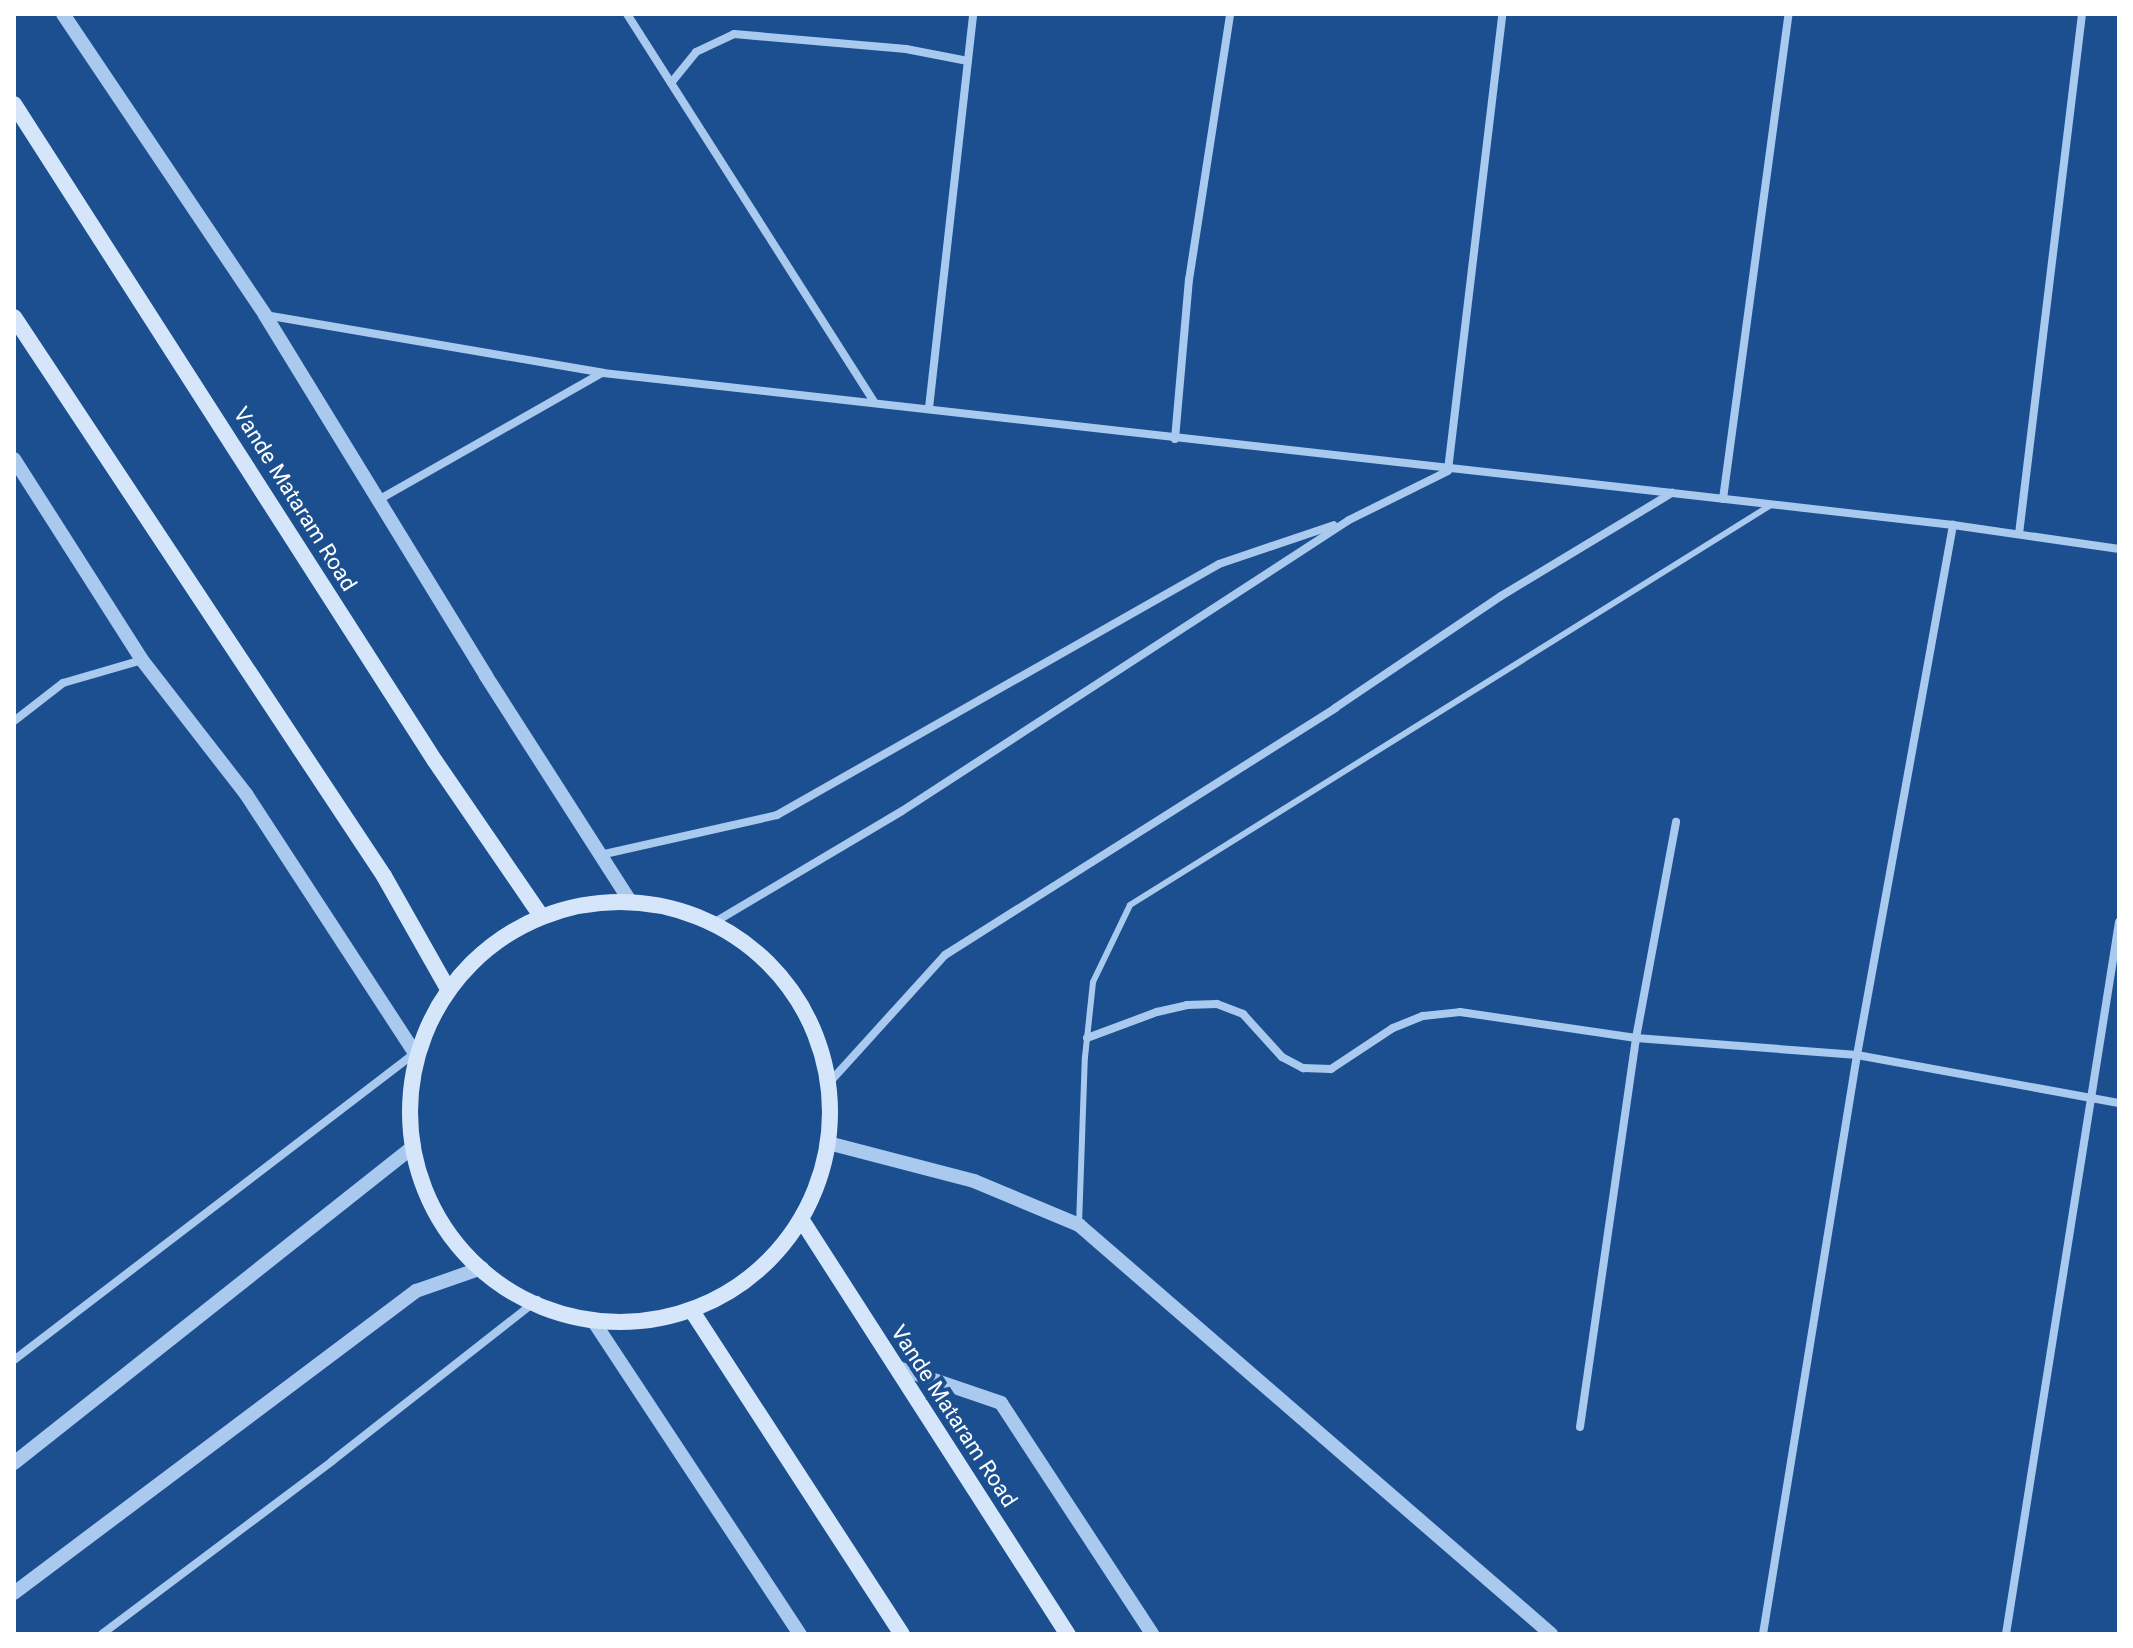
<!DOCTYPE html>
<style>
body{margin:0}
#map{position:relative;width:2133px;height:1648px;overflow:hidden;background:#1b4f8f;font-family:Roboto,sans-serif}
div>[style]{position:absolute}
.service>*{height:6px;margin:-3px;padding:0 3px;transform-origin:3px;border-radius:3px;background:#a9c9ee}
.minor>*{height:8px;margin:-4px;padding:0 4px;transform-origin:4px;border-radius:4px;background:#a9c9ee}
.tertiary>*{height:14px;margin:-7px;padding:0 7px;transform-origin:7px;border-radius:7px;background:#a9c9ee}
.secondary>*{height:16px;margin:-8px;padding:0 8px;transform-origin:8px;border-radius:8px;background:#d6e6fa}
.secondary>.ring{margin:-8px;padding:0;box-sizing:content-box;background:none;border:16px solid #d6e6fa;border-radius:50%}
span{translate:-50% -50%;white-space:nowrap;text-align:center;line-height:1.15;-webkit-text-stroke:8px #1b4f8f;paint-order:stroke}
.street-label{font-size:22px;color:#fff}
.frame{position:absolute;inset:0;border:16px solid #fff;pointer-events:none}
</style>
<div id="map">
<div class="service">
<i style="left:1079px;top:1225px;width:168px;rotate:-88deg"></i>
<i style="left:1085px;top:1057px;width:75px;rotate:-83.9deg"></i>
<i style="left:1093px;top:982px;width:85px;rotate:-64.3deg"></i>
<i style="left:1130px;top:905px;width:756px;rotate:-31.97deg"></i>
</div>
<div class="minor">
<i style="left:627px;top:14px;width:459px;rotate:57.5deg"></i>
<i style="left:671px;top:83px;width:40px;rotate:-51deg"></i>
<i style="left:696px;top:52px;width:42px;rotate:-25.3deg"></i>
<i style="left:734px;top:34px;width:173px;rotate:5deg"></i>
<i style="left:906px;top:49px;width:63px;rotate:11deg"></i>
<i style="left:265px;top:315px;width:343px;rotate:9.7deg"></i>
<i style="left:603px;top:373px;width:1076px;rotate:6.4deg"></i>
<i style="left:1672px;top:493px;width:283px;rotate:6.5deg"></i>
<i style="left:1953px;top:525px;width:168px;rotate:8.2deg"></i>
<i style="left:929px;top:408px;width:396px;rotate:-83.6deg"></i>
<i style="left:1175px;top:439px;width:160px;rotate:-85deg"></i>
<i style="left:1189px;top:280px;width:269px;rotate:-81.2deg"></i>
<i style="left:1448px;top:470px;width:459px;rotate:-83.2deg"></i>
<i style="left:380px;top:499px;width:255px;rotate:-29.6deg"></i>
<i style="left:1723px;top:499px;width:489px;rotate:-82.3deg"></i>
<i style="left:2019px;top:534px;width:524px;rotate:-83.09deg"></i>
<i style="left:14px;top:721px;width:62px;rotate:-37.8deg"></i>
<i style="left:63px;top:683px;width:82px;rotate:-16.2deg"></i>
<i style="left:600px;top:855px;width:181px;rotate:-12.7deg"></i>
<i style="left:777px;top:815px;width:508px;rotate:-29.59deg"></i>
<i style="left:1219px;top:564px;width:121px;rotate:-18.7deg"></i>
<i style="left:715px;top:922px;width:217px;rotate:-30.7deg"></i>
<i style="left:902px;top:811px;width:533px;rotate:-33.06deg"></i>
<i style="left:1349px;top:520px;width:110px;rotate:-26.3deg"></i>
<i style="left:1087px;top:1038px;width:75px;rotate:-20.4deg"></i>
<i style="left:1157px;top:1012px;width:31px;rotate:-13deg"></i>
<i style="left:1187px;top:1005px;width:30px;rotate:-2deg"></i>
<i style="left:1217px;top:1004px;width:28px;rotate:21deg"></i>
<i style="left:1243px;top:1014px;width:58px;rotate:47.8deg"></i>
<i style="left:1282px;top:1057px;width:24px;rotate:28deg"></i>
<i style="left:1303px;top:1068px;width:28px;rotate:2deg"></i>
<i style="left:1331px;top:1069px;width:74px;rotate:-33.5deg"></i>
<i style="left:1393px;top:1028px;width:32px;rotate:-22deg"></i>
<i style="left:1423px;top:1016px;width:37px;rotate:-6deg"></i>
<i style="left:1460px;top:1012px;width:178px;rotate:8.4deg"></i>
<i style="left:1636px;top:1038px;width:222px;rotate:4.4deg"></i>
<i style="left:1857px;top:1055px;width:266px;rotate:10.4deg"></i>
<i style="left:828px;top:1084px;width:174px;rotate:-47.8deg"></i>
<i style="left:945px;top:955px;width:462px;rotate:-32.3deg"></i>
<i style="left:1335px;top:708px;width:200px;rotate:-34deg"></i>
<i style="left:1501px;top:596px;width:200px;rotate:-31.1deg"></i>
<i style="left:14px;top:1360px;width:505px;rotate:-37.44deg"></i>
<i style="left:1580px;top:1427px;width:393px;rotate:-81.8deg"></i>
<i style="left:1636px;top:1038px;width:220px;rotate:-79.5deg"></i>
<i style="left:102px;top:1634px;width:288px;rotate:-36.9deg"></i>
<i style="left:332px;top:1461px;width:261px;rotate:-38.1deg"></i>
<i style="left:1763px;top:1634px;width:587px;rotate:-80.78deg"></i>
<i style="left:1857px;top:1055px;width:539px;rotate:-79.73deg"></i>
<i style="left:2006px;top:1634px;width:721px;rotate:-80.98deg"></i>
</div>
<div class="tertiary">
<i style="left:63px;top:14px;width:362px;rotate:56.1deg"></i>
<i style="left:265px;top:315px;width:423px;rotate:58.5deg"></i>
<i style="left:486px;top:676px;width:266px;rotate:57.4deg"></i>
<i style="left:14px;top:459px;width:238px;rotate:57.5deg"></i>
<i style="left:142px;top:660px;width:170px;rotate:52.2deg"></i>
<i style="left:246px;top:794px;width:309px;rotate:56.9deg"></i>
<i style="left:832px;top:1144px;width:147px;rotate:14.6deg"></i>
<i style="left:974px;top:1181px;width:114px;rotate:22.7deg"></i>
<i style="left:1079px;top:1225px;width:625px;rotate:40.91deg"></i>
<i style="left:594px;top:1322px;width:374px;rotate:56.6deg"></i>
<i style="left:896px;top:1367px;width:111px;rotate:18.9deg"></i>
<i style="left:1001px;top:1403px;width:276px;rotate:56.8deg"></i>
<i style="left:14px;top:1463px;width:510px;rotate:-38.4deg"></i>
<i style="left:14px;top:1593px;width:503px;rotate:-36.92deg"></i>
<i style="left:416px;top:1291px;width:70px;rotate:-19.2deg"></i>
</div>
<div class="secondary">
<i style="left:14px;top:104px;width:780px;rotate:57.35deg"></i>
<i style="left:435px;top:761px;width:188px;rotate:55.6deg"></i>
<i style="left:14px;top:317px;width:670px;rotate:56.5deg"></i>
<i style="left:384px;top:876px;width:130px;rotate:60.5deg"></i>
<i class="ring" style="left:410px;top:902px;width:404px;height:404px"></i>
<i style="left:803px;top:1222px;width:490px;rotate:57.3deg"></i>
<i style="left:692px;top:1311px;width:385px;rotate:57deg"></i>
</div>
<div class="street-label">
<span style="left:295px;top:499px;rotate:58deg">Vande Mataram Road</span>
<span style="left:954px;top:1416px;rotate:57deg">Vande Mataram Road</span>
</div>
<div class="frame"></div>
</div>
